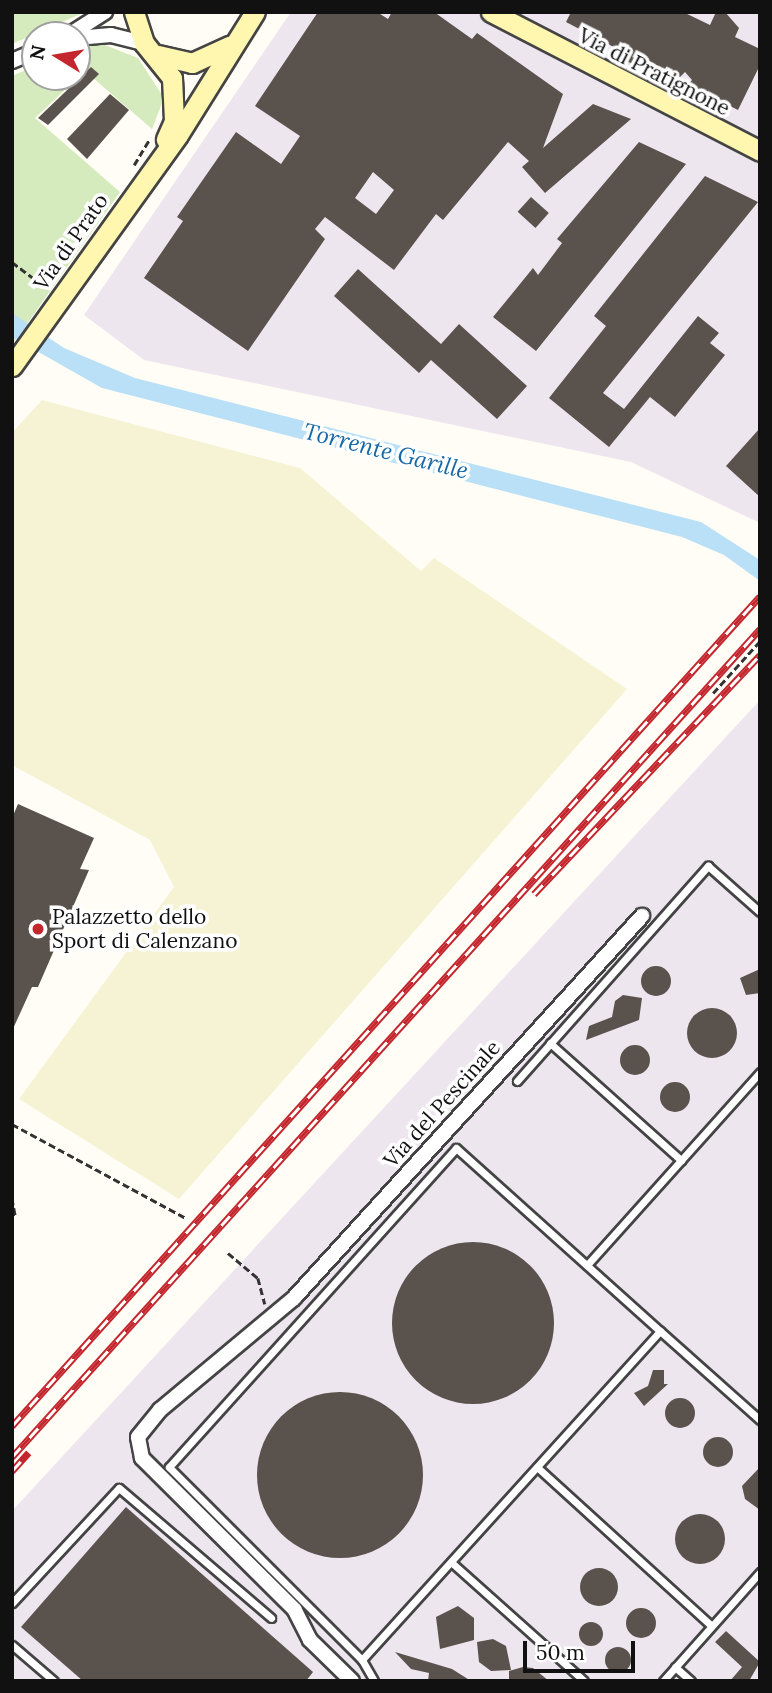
<!DOCTYPE html>
<style>
body{margin:0}
#map{position:relative;width:772px;height:1693px;overflow:hidden;background:#fffdf5;font-family:Lora,serif}
div>[style]{position:absolute}
.industrial>*{inset:0;background:#eee6ef}
.farmland>*{inset:0;background:#f6f3d4}
.green>*{inset:0;background:#d5ebbd}
.water>*{inset:0;background:#b9e0f7}
.building>*{inset:0;background:#5a524d;transform-origin:0 0}
.round{border-radius:50%}
.path>*{height:2.5px;margin-top:-1.25px;transform-origin:0;background:repeating-linear-gradient(90deg,#333 0 7px,transparent 0 10.5px)}
.roads{filter:drop-shadow(2px 0 #444) drop-shadow(-2px 0 #444) drop-shadow(0 2px #444) drop-shadow(0 -2px #444)}
.lane>*{height:7px;margin:-3.5px;padding:0 3.5px;transform-origin:3.5px;border-radius:3.5px;background:#fff}
.street>*{height:14px;margin:-7px;padding:0 7px;transform-origin:7px;border-radius:7px;background:#fff}
.secondary>*{height:19px;margin:-9.5px;padding:0 9.5px;transform-origin:9.5px;border-radius:9.5px;background:#fff6b0}
.rail>*{height:7px;margin-top:-3.5px;transform-origin:0;background:repeating-linear-gradient(90deg,#fff 0 13px,#c4262e 0 26px);box-sizing:border-box;border-block:2px solid #c4262e}
.dots>*{width:19px;height:19px;translate:-50% -50%;box-sizing:border-box;border:4px solid #fff;border-radius:50%}
span{translate:-50% -50%;white-space:nowrap;text-align:center;line-height:1.15;-webkit-text-stroke:7px #fff;paint-order:stroke}
.street-label{font-size:21px;color:#111}
.poi-label{font-size:21px;color:#111}
.left{translate:0 -50%;text-align:left}
.water-label{font-size:23px;color:#1768a6;font-style:italic}
.frame{position:absolute;inset:0;border:14px solid #111;pointer-events:none}
.north{position:absolute;left:21px;top:21px;width:70px;height:70px;box-sizing:border-box;background:#fff;border:2px solid #a0a0a0;border-radius:50%;rotate:281deg;font-size:19px;font-weight:700;line-height:28px;text-align:center;color:#111}
.north::after{content:'';display:block;margin:auto;width:24px;height:32px;background:#c4262e;clip-path:polygon(50% 0,100% 100%,50% 72%,0 100%)}
.scale{position:absolute;left:523px;top:1641px;width:112px;height:32px;box-sizing:border-box;border:4px solid #111;border-top:0;padding-left:9px;font-size:21px;line-height:24px;white-space:nowrap;color:#111;-webkit-text-stroke:5px #fff;paint-order:stroke}
</style>
<div id="map">
<div class="industrial">
<i style="clip-path:polygon(291px 12px,760px 12px,760px 523px,631px 462px,144px 360px,84px 315px)"></i>
<i style="clip-path:polygon(760px 700px,760px 1681px,12px 1681px,12px 1511px)"></i>
</div>
<div class="farmland">
<i style="clip-path:polygon(42px 400px,300px 468px,421px 571px,434px 558px,627px 689px,179px 1199px,19px 1099px,174px 887px,150px 840px,12px 765px,12px 433px)"></i>
</div>
<div class="green">
<i style="clip-path:polygon(12px 12px,85px 12px,12px 44px)"></i>
<i style="clip-path:polygon(97px 42px,138px 58px,164px 98px,152px 129px,85px 71px,35px 118px,120px 192px,12px 345px,12px 76px,35px 66px,35px 77px,77px 77px,77px 48px)"></i>
</div>
<div class="water">
<i style="clip-path:polygon(12px 313px,64px 348px,135px 378px,701px 522px,760px 560px,760px 581px,724px 555px,682px 537px,102px 388px,12px 337px)"></i>
</div>
<div class="building">
<i style="clip-path:polygon(evenodd,318px 12px,377px 12px,388px 19px,392px 12px,434px 12px,472px 39px,477px 33px,563px 94px,543px 148px,593px 104px,631px 119px,545px 193px,522px 167px,529px 161px,508px 142px,443px 220px,436px 214px,394px 270px,325px 217px,315px 229px,325px 239px,248px 351px,144px 278px,183px 221px,177px 217px,236px 132px,281px 164px,300px 136px,255px 106px,318px 12px,373px 172px,394px 190px,376px 214px,355px 198px,373px 172px)"></i>
<i style="clip-path:polygon(571px 12px,683px 12px,710px 25px,716px 12px,725px 12px,739px 28px,735px 37px,760px 49px,760px 65px,738px 110px,688px 85px,692px 80px,685px 72px,680px 77px,639px 56px,633px 67px,623px 62px,627px 54px,566px 22px)"></i>
<i style="clip-path:polygon(91px 67px,99px 74px,48px 125px,38px 118px)"></i>
<i style="clip-path:polygon(110px 94px,129px 110px,87px 159px,67px 139px)"></i>
<i style="clip-path:polygon(639px 142px,686px 164px,536px 351px,493px 317px,533px 268px,538px 275px,562px 243px,557px 239px)"></i>
<i style="clip-path:polygon(705px 176px,758px 202px,603px 393px,624px 409px,698px 316px,719px 333px,710px 343px,725px 355px,675px 417px,650px 397px,609px 447px,549px 398px,606px 326px,594px 316px)"></i>
<i style="left:531px;top:197px;width:24px;height:20px;rotate:42deg"></i>
<i style="clip-path:polygon(358px 269px,441px 344px,459px 324px,527px 386px,497px 419px,431px 360px,419px 373px,334px 296px)"></i>
<i style="clip-path:polygon(760px 428px,760px 497px,726px 466px)"></i>
<i style="clip-path:polygon(18px 804px,94px 838px,80px 869px,89px 870px,38px 987px,32px 987px,12px 1031px,12px 818px)"></i>
<i class="round" style="left:641px;top:966px;width:30px;height:30px"></i>
<i style="clip-path:polygon(760px 969px,760px 993px,746px 995px,740px 978px)"></i>
<i style="clip-path:polygon(623px 995px,642px 998px,639px 1020px,586px 1040px,589px 1026px,612px 1017px,615px 1001px)"></i>
<i class="round" style="left:687px;top:1008px;width:50px;height:50px"></i>
<i class="round" style="left:620px;top:1045px;width:30px;height:30px"></i>
<i class="round" style="left:660px;top:1082px;width:30px;height:30px"></i>
<i class="round" style="left:392px;top:1242px;width:162px;height:162px"></i>
<i style="clip-path:polygon(653px 1370px,664px 1370px,664px 1384px,668px 1384px,644px 1406px,634px 1393px,648px 1386px)"></i>
<i class="round" style="left:257px;top:1392px;width:166px;height:166px"></i>
<i class="round" style="left:665px;top:1398px;width:30px;height:30px"></i>
<i class="round" style="left:703px;top:1437px;width:30px;height:30px"></i>
<i style="clip-path:polygon(760px 1467px,760px 1510px,745px 1499px,742px 1486px)"></i>
<i style="clip-path:polygon(126px 1507px,313px 1672px,306px 1681px,83px 1681px,21px 1627px)"></i>
<i class="round" style="left:675px;top:1514px;width:50px;height:50px"></i>
<i class="round" style="left:580px;top:1568px;width:38px;height:38px"></i>
<i style="clip-path:polygon(458px 1606px,474px 1618px,474px 1640px,440px 1649px,436px 1617px)"></i>
<i class="round" style="left:626px;top:1608px;width:30px;height:30px"></i>
<i class="round" style="left:579px;top:1622px;width:24px;height:24px"></i>
<i style="clip-path:polygon(726px 1631px,760px 1662px,749px 1681px,730px 1681px,742px 1667px,715px 1642px)"></i>
<i style="clip-path:polygon(493px 1639px,506px 1646px,511px 1670px,491px 1671px,479px 1662px,477px 1642px)"></i>
<i class="round" style="left:605px;top:1647px;width:26px;height:26px"></i>
<i style="clip-path:polygon(395px 1652px,452px 1669px,471px 1681px,428px 1681px,429px 1673px,411px 1669px)"></i>
<i style="clip-path:polygon(523px 1667px,533px 1668px,549px 1681px,509px 1681px,509px 1671px)"></i>
</div>
<div class="path">
<i style="left:134px;top:165px;width:31px;rotate:-59deg"></i>
<i style="left:12px;top:262px;width:34px;rotate:37deg"></i>
<i style="left:39px;top:282px;width:11px;rotate:-5deg"></i>
<i style="left:713px;top:693px;width:70px;rotate:-47.9deg"></i>
<i style="left:12px;top:1124px;width:198px;rotate:28.4deg"></i>
<i style="left:12px;top:1198px;width:20px;rotate:79deg"></i>
<i style="left:228px;top:1253px;width:39px;rotate:40deg"></i>
<i style="left:258px;top:1278px;width:27px;rotate:75deg"></i>
</div>
<div class="roads">
<div class="lane">
<i style="left:550px;top:1043px;width:176px;rotate:41.8deg"></i>
<i style="left:517px;top:1081px;width:288px;rotate:-48.4deg"></i>
<i style="left:708px;top:866px;width:69px;rotate:41.5deg"></i>
<i style="left:587px;top:1265px;width:259px;rotate:-48.1deg"></i>
<i style="left:660px;top:1331px;width:444px;rotate:132.2deg"></i>
<i style="left:362px;top:1660px;width:273px;rotate:-135deg"></i>
<i style="left:169px;top:1467px;width:429px;rotate:-48deg"></i>
<i style="left:456px;top:1148px;width:274px;rotate:41.9deg"></i>
<i style="left:660px;top:1331px;width:134px;rotate:41.7deg"></i>
<i style="left:537px;top:1467px;width:236px;rotate:42.3deg"></i>
<i style="left:451px;top:1562px;width:178px;rotate:41.8deg"></i>
<i style="left:12px;top:1603px;width:157px;rotate:-47.1deg"></i>
<i style="left:119px;top:1488px;width:200px;rotate:40.5deg"></i>
<i style="left:12px;top:1645px;width:55px;rotate:40.6deg"></i>
<i style="left:362px;top:1660px;width:24px;rotate:60deg"></i>
<i style="left:675px;top:1667px;width:21px;rotate:41deg"></i>
<i style="left:663px;top:1681px;width:146px;rotate:-48.3deg"></i>
</div>
<div class="street">
<i style="left:69px;top:35px;width:43px;rotate:-32.6deg"></i>
<i style="left:77px;top:38px;width:34px;rotate:-5deg"></i>
<i style="left:111px;top:35px;width:34px;rotate:14deg"></i>
<i style="left:12px;top:61px;width:25px;rotate:-23deg"></i>
<i style="left:352px;top:1681px;width:59px;rotate:-135.7deg"></i>
<i style="left:310px;top:1640px;width:34px;rotate:-117deg"></i>
<i style="left:295px;top:1610px;width:216px;rotate:-135.2deg"></i>
<i style="left:142px;top:1458px;width:21px;rotate:-101deg"></i>
<i style="left:138px;top:1437px;width:35px;rotate:-51deg"></i>
<i style="left:160px;top:1410px;width:175px;rotate:-39.9deg"></i>
<i style="left:294px;top:1298px;width:517px;rotate:-47.67deg"></i>
</div>
<div class="secondary">
<i style="left:134px;top:12px;width:33px;rotate:72deg"></i>
<i style="left:144px;top:43px;width:45px;rotate:51.3deg"></i>
<i style="left:172px;top:78px;width:43px;rotate:87.3deg"></i>
<i style="left:174px;top:121px;width:20px;rotate:114deg"></i>
<i style="left:491px;top:12px;width:303px;rotate:27.3deg"></i>
<i style="left:158px;top:55px;width:35px;rotate:13deg"></i>
<i style="left:192px;top:63px;width:41px;rotate:-24.7deg"></i>
<i style="left:12px;top:366px;width:284px;rotate:-54.3deg"></i>
<i style="left:178px;top:135px;width:145px;rotate:-58deg"></i>
</div>
</div>
<div class="rail">
<i style="left:534px;top:894px;width:329px;rotate:-46.6deg"></i>
<i style="left:12px;top:1426px;width:1117px;rotate:-47.97deg"></i>
<i style="left:12px;top:1457px;width:1116px;rotate:-47.91deg"></i>
<i style="left:12px;top:1471px;width:25px;rotate:-48deg"></i>
</div>
<div class="dots">
<i style="left:38px;top:929px;background:#c4262e"></i>
</div>
<div class="street-label">
<span style="left:654px;top:72px;rotate:27deg">Via di Pratignone</span>
<span style="left:71px;top:242px;rotate:-55deg">Via di Prato</span>
<span style="left:442px;top:1104px;rotate:-48deg">Via del Pescinale</span>
</div>
<div class="poi-label">
<span class="left" style="left:52px;top:929px">Palazzetto dello<br>Sport di Calenzano</span>
</div>
<div class="water-label">
<span style="left:386px;top:451px;rotate:14deg">Torrente Garille</span>
</div>
<div class="frame"></div>
<div class="north">N</div>
<div class="scale">50 m</div>
</div>
